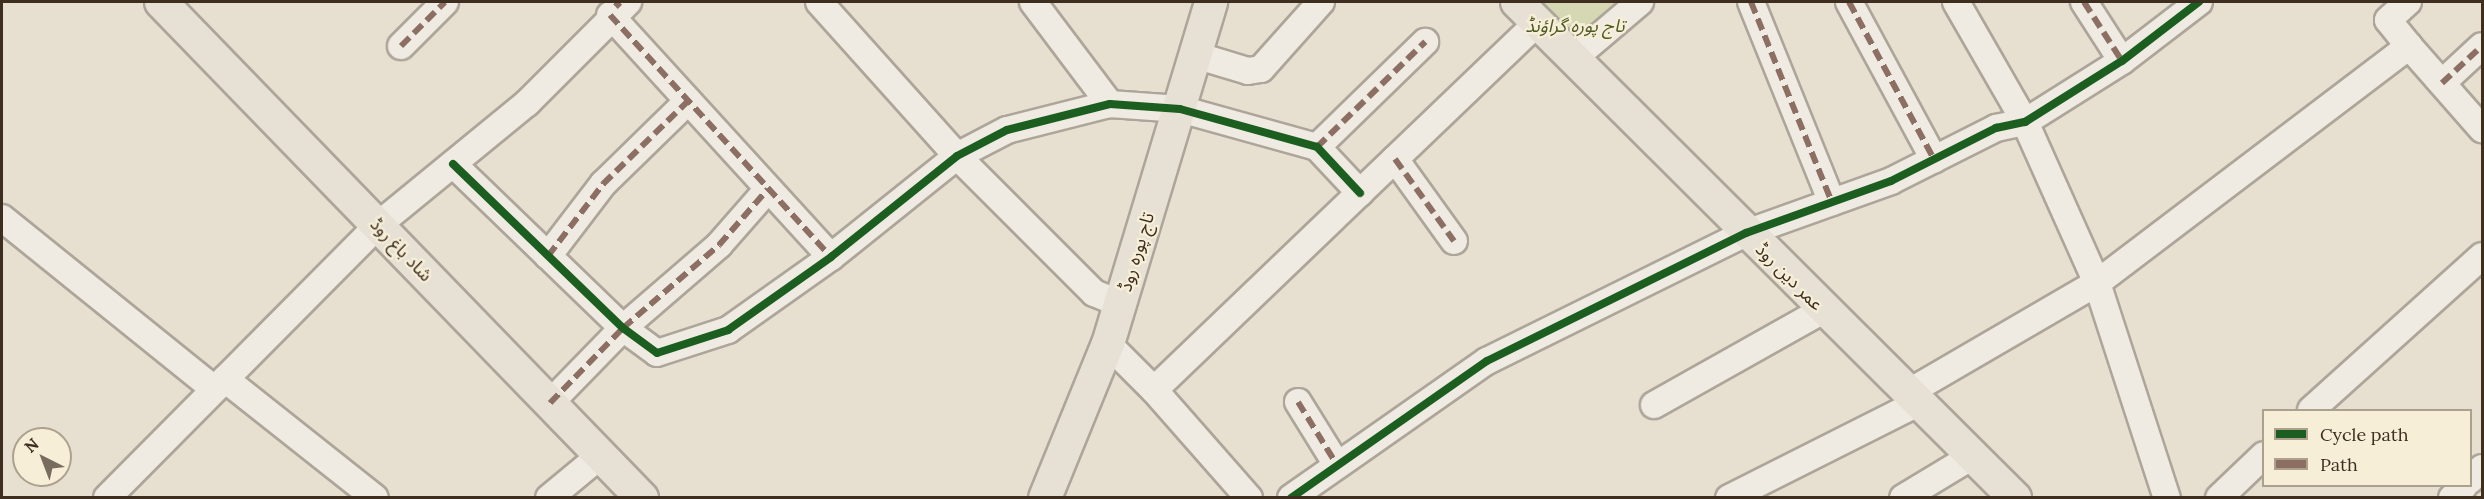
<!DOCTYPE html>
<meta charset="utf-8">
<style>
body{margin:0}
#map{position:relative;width:2484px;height:499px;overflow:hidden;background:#e7e0d1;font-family:Lora,"Noto Sans Arabic",serif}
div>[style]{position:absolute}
.green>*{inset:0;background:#d6d7b3}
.roads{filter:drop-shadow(2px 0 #ada599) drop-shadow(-2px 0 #ada599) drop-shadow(0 2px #ada599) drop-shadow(0 -2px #ada599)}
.minor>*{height:26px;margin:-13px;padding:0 13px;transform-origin:13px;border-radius:13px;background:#efebe3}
.major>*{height:32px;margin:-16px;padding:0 16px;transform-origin:16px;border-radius:16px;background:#e6e1d4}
.quiet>*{height:6px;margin-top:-3px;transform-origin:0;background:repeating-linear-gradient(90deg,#8d6e63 0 12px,transparent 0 18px)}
.cycleway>*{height:8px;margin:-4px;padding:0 4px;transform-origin:4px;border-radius:4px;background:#1b5e20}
span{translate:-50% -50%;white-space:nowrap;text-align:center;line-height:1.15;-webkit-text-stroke:4.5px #f7eed8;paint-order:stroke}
.park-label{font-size:18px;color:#4d5a26;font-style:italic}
.street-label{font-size:18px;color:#3d2e20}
.frame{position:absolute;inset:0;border:3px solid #3d2e20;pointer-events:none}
.legend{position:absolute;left:2262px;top:409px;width:210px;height:78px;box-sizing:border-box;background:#f7eed8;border:2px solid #ada18e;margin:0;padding:8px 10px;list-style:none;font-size:18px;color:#3d2e20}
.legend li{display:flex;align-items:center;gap:12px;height:30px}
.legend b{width:30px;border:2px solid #ada18e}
.north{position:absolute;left:12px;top:427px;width:60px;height:60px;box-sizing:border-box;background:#f7eed8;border:2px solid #ada18e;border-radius:50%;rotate:318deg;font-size:16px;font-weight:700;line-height:24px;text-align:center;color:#3d2e20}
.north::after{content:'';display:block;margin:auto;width:21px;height:27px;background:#786c5e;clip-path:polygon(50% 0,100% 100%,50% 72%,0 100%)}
</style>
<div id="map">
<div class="green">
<i style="clip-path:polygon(1519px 2px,1640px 2px,1573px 59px)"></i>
</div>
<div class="roads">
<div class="minor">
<i style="left:819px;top:2px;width:207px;rotate:48.1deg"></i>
<i style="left:957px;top:156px;width:194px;rotate:45deg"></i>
<i style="left:1094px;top:293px;width:29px;rotate:22deg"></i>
<i style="left:1033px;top:2px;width:128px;rotate:53deg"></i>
<i style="left:1751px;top:2px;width:216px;rotate:68deg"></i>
<i style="left:1849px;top:2px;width:179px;rotate:61.6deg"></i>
<i style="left:1956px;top:2px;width:138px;rotate:60.1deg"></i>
<i style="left:2025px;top:122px;width:176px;rotate:65.9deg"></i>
<i style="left:2097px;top:283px;width:226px;rotate:72deg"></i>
<i style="left:2084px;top:2px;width:70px;rotate:57.2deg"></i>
<i style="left:610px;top:15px;width:328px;rotate:47.6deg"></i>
<i style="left:401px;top:46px;width:62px;rotate:-45deg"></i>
<i style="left:2409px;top:46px;width:111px;rotate:48.7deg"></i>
<i style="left:1195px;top:55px;width:55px;rotate:16.8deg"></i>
<i style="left:1248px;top:71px;width:13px;rotate:-9deg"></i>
<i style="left:1261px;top:69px;width:90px;rotate:-48.2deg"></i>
<i style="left:1573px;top:59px;width:88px;rotate:-40.4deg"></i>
<i style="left:2442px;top:83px;width:54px;rotate:-42.8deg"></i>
<i style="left:1317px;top:147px;width:151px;rotate:-44.2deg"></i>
<i style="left:1395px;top:159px;width:101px;rotate:54.3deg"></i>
<i style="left:453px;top:164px;width:236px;rotate:44deg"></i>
<i style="left:623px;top:328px;width:42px;rotate:36.3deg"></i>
<i style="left:657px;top:353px;width:75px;rotate:-17.9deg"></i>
<i style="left:728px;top:330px;width:126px;rotate:-35.3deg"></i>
<i style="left:831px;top:257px;width:161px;rotate:-38.7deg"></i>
<i style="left:957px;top:156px;width:56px;rotate:-27.5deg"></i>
<i style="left:1007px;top:130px;width:106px;rotate:-14.2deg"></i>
<i style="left:1110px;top:104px;width:70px;rotate:4.1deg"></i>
<i style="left:1180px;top:109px;width:142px;rotate:15.5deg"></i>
<i style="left:1317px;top:147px;width:63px;rotate:46.9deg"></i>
<i style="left:2px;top:218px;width:272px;rotate:38.9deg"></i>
<i style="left:548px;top:256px;width:91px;rotate:-52.6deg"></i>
<i style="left:603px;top:184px;width:119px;rotate:-44.3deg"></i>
<i style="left:1108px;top:344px;width:65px;rotate:45deg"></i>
<i style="left:225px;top:379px;width:191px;rotate:38.4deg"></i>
<i style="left:1906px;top:394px;width:221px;rotate:-30.2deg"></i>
<i style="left:2097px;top:283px;width:392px;rotate:-37.2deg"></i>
<i style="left:2409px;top:46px;width:33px;rotate:-129deg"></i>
<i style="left:2388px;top:20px;width:27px;rotate:-42deg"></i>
<i style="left:1298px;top:402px;width:74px;rotate:58.2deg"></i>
<i style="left:550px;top:403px;width:105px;rotate:-45.8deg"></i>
<i style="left:623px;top:328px;width:127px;rotate:-40.8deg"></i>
<i style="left:719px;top:245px;width:74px;rotate:-48.8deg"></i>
<i style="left:1654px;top:405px;width:194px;rotate:-29.3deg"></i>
<i style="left:2311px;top:410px;width:230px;rotate:-42deg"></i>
<i style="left:2470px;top:480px;width:17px;rotate:-45deg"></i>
<i style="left:107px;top:498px;width:385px;rotate:-45.2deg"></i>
<i style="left:378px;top:225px;width:193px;rotate:-39.3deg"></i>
<i style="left:527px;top:103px;width:143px;rotate:-45deg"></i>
<i style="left:549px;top:498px;width:67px;rotate:-39.6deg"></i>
<i style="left:1249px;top:498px;width:144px;rotate:-131.3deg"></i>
<i style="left:1154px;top:390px;width:530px;rotate:-43.78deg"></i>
<i style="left:1291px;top:498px;width:239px;rotate:-35deg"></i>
<i style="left:1487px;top:361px;width:289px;rotate:-26.3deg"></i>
<i style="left:1746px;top:233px;width:154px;rotate:-19.7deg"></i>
<i style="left:1891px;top:181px;width:118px;rotate:-26.8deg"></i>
<i style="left:1996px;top:128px;width:30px;rotate:-12deg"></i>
<i style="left:2025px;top:122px;width:115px;rotate:-32.2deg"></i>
<i style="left:2122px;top:61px;width:97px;rotate:-37.5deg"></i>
<i style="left:1729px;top:498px;width:209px;rotate:-26.7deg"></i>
<i style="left:1903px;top:498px;width:79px;rotate:-31.1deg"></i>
<i style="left:2219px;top:498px;width:62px;rotate:-43.7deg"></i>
<i style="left:2452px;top:498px;width:17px;rotate:-45deg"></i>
</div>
<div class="major">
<i style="left:161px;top:2px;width:691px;rotate:45.88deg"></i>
<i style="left:1517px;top:2px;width:703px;rotate:44.88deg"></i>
<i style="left:1045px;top:498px;width:166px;rotate:-67.8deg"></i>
<i style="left:1108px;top:344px;width:357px;rotate:-73.2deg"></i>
</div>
</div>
<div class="quiet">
<i style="left:615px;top:2px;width:7px;rotate:45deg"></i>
<i style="left:1751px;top:2px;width:216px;rotate:68deg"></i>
<i style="left:1849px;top:2px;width:179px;rotate:61.6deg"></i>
<i style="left:2084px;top:2px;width:70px;rotate:57.2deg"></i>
<i style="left:610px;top:15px;width:328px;rotate:47.6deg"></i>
<i style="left:401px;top:46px;width:62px;rotate:-45deg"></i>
<i style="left:2442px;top:83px;width:54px;rotate:-42.8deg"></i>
<i style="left:1317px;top:147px;width:151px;rotate:-44.2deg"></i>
<i style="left:1395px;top:159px;width:101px;rotate:54.3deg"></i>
<i style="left:548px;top:256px;width:91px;rotate:-52.6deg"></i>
<i style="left:603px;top:184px;width:119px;rotate:-44.3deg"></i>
<i style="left:1298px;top:402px;width:74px;rotate:58.2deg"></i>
<i style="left:550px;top:403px;width:105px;rotate:-45.8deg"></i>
<i style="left:623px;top:328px;width:127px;rotate:-40.8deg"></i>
<i style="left:719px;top:245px;width:74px;rotate:-48.8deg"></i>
</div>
<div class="cycleway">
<i style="left:453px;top:164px;width:236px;rotate:44deg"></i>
<i style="left:623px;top:328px;width:42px;rotate:36.3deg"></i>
<i style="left:657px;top:353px;width:75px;rotate:-17.9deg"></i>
<i style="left:728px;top:330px;width:126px;rotate:-35.3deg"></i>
<i style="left:831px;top:257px;width:161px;rotate:-38.7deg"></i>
<i style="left:957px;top:156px;width:56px;rotate:-27.5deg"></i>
<i style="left:1007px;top:130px;width:106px;rotate:-14.2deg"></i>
<i style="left:1110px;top:104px;width:70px;rotate:4.1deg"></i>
<i style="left:1180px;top:109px;width:142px;rotate:15.5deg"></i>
<i style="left:1317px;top:147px;width:63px;rotate:46.9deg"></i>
<i style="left:1291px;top:498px;width:239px;rotate:-35deg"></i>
<i style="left:1487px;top:361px;width:289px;rotate:-26.3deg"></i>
<i style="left:1746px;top:233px;width:154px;rotate:-19.7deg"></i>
<i style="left:1891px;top:181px;width:118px;rotate:-26.8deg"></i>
<i style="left:1996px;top:128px;width:30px;rotate:-12deg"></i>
<i style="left:2025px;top:122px;width:115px;rotate:-32.2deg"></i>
<i style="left:2122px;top:61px;width:97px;rotate:-37.5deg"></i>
</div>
<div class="park-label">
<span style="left:1575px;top:26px">تاج پورہ گراؤنڈ</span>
</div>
<div class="street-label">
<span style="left:401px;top:250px;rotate:46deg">شاد باغ روڈ</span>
<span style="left:1137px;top:252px;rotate:-73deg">تاج پورہ روڈ</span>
<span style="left:1789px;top:277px;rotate:45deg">عمر دین روڈ</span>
</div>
<div class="frame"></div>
<ul class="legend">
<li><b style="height:8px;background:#1b5e20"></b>Cycle path</li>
<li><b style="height:8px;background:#8d6e63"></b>Path</li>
</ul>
<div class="north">N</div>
</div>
